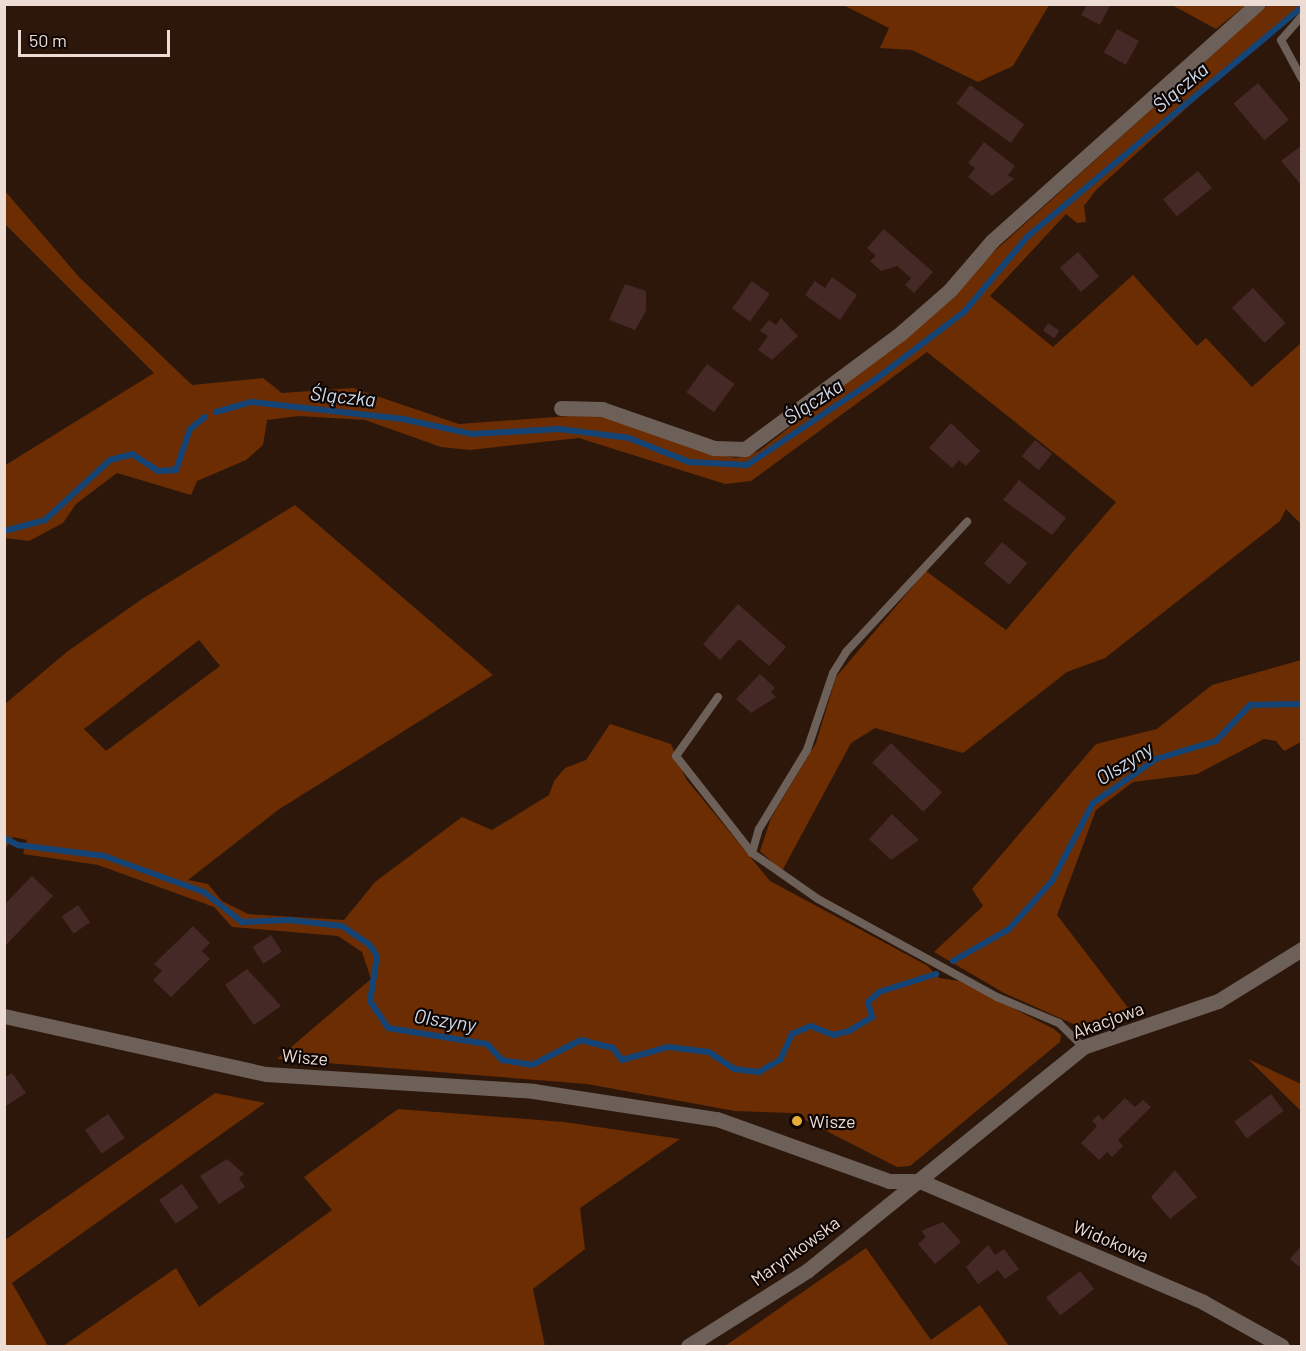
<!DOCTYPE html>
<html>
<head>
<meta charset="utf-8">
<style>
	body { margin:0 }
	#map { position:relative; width:1306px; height:1351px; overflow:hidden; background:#2d170b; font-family:Barlow,sans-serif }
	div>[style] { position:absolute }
	.green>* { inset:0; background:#6c2d03 }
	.stream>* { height:6px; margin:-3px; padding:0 3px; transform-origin:3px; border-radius:3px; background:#144576 }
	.building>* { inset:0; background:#442927; transform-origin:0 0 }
	.service>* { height:8px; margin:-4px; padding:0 4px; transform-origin:4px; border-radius:4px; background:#6c6059 }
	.minor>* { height:15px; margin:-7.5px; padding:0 7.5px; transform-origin:7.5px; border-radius:7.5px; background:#6c6059 }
	.tertiary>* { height:15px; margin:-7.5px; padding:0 7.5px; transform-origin:7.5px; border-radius:7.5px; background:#6c6059 }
	.dots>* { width:16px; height:16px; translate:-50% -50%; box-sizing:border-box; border:3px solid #0e0503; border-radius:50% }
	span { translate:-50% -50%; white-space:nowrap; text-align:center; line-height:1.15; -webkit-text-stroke:4.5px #0e0503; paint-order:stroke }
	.street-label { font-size:18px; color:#ecdcd4 }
	.poi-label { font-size:18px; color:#ecdcd4 }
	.left { translate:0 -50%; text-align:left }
	.water-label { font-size:20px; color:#ccdcee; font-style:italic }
	.frame { position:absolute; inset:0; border:6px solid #ecdcd4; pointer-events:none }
	.scale { position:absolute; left:18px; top:30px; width:152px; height:27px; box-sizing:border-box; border:3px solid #ecdcd4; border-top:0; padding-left:8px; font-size:18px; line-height:21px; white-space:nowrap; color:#ecdcd4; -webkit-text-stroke:4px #0e0503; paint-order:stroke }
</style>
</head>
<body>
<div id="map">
	<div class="green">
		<i style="clip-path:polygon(843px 5px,1049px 5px,1013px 66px,978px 82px,912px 50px,880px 48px,889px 28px)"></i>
		<i style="clip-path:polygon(1172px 5px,1246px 5px,1216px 29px)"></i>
		<i style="clip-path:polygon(1267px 5px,1300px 5px,1096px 190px,1084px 206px,1086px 222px,1077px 223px,1066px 214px,990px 296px,1053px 347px,1133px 275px,1197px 346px,1206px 338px,1252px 387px,1301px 343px,1301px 524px,1286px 509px,1280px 521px,1105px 658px,1067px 672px,963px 753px,875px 728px,851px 743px,782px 871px,760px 851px,771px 818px,816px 743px,836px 677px,926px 571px,1006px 630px,1116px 502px,927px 352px,751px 481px,725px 484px,579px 438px,470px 450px,441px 447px,365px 420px,298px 416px,267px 420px,263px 445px,246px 460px,197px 481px,191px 495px,117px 473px,76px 504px,63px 523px,29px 541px,5px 538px,4px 466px,154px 373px,5px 224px,5px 191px,79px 277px,192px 385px,263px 378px,282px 393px,353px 388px,459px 424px,597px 414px,702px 452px,737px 458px,759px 451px,864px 369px)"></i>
		<i style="clip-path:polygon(evenodd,295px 505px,493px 675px,278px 810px,188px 880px,208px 884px,222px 901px,248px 914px,344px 920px,375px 882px,462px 817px,492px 830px,549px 795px,554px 781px,565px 768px,586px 760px,610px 724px,671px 744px,686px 779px,770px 881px,928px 966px,939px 978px,959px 981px,1054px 1029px,1061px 1035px,1060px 1042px,910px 1166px,897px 1167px,791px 1113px,735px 1111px,587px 1084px,277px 1059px,371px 979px,362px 952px,338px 936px,232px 927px,214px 907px,98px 865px,23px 854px,27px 840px,13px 837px,5px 849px,5px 704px,68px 651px,142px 599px,295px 505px,199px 640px,220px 666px,106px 751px,84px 729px,199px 640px)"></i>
		<i style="clip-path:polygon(1301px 660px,1301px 742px,1284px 751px,1276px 741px,1264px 739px,1197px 774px,1133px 782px,1096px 810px,1057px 915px,1132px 1013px,1089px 1031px,1004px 993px,934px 952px,983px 906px,972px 889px,1096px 744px,1157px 729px,1212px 685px)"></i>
		<i style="clip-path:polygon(1248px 1059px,1301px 1084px,1301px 1111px)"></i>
		<i style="clip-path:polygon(215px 1093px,265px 1103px,12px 1283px,48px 1346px,5px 1346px,5px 1240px)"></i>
		<i style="clip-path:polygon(398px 1109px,564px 1122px,680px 1139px,580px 1208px,585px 1249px,533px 1289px,545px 1346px,63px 1346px,176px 1268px,199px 1307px,332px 1210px,304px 1177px)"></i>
		<i style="clip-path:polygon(866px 1248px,931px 1340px,980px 1305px,1009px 1346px,725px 1346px)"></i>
	</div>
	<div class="stream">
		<i style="left:216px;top:412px;width:37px;rotate:-16deg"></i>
		<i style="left:252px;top:402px;width:152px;rotate:6.4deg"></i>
		<i style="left:403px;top:419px;width:71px;rotate:12.3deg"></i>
		<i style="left:472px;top:434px;width:87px;rotate:-3.3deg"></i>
		<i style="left:559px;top:429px;width:71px;rotate:7.3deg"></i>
		<i style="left:629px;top:438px;width:65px;rotate:21.8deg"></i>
		<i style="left:689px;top:462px;width:58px;rotate:3deg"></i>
		<i style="left:747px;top:465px;width:155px;rotate:-33.7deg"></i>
		<i style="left:876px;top:379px;width:111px;rotate:-37.3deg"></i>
		<i style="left:964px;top:312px;width:99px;rotate:-49.9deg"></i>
		<i style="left:1028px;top:236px;width:357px;rotate:-39.9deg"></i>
		<i style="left:4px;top:531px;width:42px;rotate:-15deg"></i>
		<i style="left:45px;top:520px;width:88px;rotate:-42.7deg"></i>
		<i style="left:110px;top:460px;width:23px;rotate:-15deg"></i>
		<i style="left:132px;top:454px;width:31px;rotate:33deg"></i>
		<i style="left:158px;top:471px;width:18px;rotate:-3deg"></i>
		<i style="left:176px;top:470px;width:43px;rotate:-71.1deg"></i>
		<i style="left:190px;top:429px;width:19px;rotate:-39deg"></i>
		<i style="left:4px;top:838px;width:16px;rotate:27deg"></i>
		<i style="left:18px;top:845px;width:87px;rotate:7.3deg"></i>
		<i style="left:104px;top:856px;width:65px;rotate:19.8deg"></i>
		<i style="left:165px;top:878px;width:41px;rotate:19.7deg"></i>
		<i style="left:204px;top:892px;width:48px;rotate:38.3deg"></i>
		<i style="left:242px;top:922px;width:47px;rotate:-2.4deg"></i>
		<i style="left:289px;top:920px;width:53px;rotate:6.5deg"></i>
		<i style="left:342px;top:926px;width:32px;rotate:34deg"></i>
		<i style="left:369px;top:944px;width:14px;rotate:56deg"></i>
		<i style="left:377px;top:956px;width:46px;rotate:98.8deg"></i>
		<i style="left:370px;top:1001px;width:32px;rotate:56deg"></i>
		<i style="left:388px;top:1028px;width:100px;rotate:9.2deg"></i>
		<i style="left:487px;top:1044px;width:22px;rotate:47deg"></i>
		<i style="left:502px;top:1060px;width:30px;rotate:9deg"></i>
		<i style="left:532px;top:1065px;width:55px;rotate:-27deg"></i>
		<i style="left:581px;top:1040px;width:33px;rotate:14deg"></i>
		<i style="left:613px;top:1048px;width:15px;rotate:53deg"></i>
		<i style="left:622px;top:1060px;width:48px;rotate:-15.8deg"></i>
		<i style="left:668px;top:1047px;width:41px;rotate:7deg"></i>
		<i style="left:709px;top:1052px;width:30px;rotate:34deg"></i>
		<i style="left:734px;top:1069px;width:25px;rotate:7deg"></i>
		<i style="left:759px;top:1072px;width:24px;rotate:-30deg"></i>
		<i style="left:780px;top:1060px;width:29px;rotate:-65deg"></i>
		<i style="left:792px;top:1034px;width:21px;rotate:-23deg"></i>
		<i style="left:811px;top:1026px;width:24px;rotate:22deg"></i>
		<i style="left:833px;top:1035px;width:16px;rotate:-14deg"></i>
		<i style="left:849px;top:1031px;width:27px;rotate:-31deg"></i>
		<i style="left:872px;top:1017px;width:16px;rotate:-105deg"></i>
		<i style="left:868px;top:1002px;width:15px;rotate:-42deg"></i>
		<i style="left:879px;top:992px;width:60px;rotate:-17.5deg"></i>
		<i style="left:953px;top:961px;width:64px;rotate:-29.7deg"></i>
		<i style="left:1009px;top:929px;width:64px;rotate:-48.1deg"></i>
		<i style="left:1052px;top:881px;width:88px;rotate:-62.3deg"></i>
		<i style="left:1093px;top:803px;width:77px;rotate:-34.9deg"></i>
		<i style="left:1156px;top:759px;width:63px;rotate:-16.7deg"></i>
		<i style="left:1216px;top:741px;width:50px;rotate:-46.6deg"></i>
		<i style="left:1250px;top:705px;width:52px;rotate:-1.1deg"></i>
	</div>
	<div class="building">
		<i style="clip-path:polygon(1087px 5px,1110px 5px,1100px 25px,1081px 15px)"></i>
		<i style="left:1117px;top:29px;width:25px;height:27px;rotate:29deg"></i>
		<i style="left:1258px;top:83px;width:48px;height:32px;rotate:50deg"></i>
		<i style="left:970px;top:85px;width:67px;height:23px;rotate:36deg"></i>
		<i style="clip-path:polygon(984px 142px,1015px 166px,1008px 175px,1014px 179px,992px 196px,968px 177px,975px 168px,968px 163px)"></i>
		<i style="clip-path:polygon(1302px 145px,1302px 186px,1281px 161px)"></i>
		<i style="left:1198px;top:171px;width:22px;height:45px;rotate:51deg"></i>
		<i style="clip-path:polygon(884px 229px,933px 272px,914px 293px,905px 285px,911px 278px,897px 266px,881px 271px,870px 261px,876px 256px,867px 248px)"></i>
		<i style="left:1078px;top:252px;width:32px;height:24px;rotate:49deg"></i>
		<i style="clip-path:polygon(832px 277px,857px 295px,840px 320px,805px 295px,815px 281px,825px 288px)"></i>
		<i style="left:752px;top:281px;width:22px;height:34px;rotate:36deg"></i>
		<i style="clip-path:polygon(625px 284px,646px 291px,646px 311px,635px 330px,609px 320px)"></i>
		<i style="left:1253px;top:288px;width:48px;height:29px;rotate:47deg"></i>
		<i style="clip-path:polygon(781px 318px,798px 336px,772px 360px,758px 350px,768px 336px,760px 331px,769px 320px,776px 325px)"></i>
		<i style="left:1048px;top:323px;width:14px;height:9px;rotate:34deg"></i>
		<i style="left:707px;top:364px;width:34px;height:35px;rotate:36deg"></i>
		<i style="clip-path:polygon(951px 423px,980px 451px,966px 466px,959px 460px,952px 468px,929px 448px)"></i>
		<i style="left:1035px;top:440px;width:22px;height:21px;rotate:39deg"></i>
		<i style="clip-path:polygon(1019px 480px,1066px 518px,1052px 535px,1003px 500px)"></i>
		<i style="left:1002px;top:542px;width:33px;height:28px;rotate:40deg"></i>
		<i style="clip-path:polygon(738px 604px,786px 647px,769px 666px,739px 639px,720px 660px,703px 644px)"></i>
		<i style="clip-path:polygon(760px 674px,775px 688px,771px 692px,776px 697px,751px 713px,736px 699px)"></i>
		<i style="left:891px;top:743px;width:71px;height:27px;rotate:44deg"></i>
		<i style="clip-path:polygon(892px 814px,919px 840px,891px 860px,869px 839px)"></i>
		<i style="clip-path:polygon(32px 876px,53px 896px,5px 946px,5px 904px)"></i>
		<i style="left:78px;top:905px;width:21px;height:20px;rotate:55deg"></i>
		<i style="clip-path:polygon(193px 926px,210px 943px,202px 951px,210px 959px,171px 997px,153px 980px,162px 971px,154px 964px)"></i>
		<i style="left:271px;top:935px;width:20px;height:22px;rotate:57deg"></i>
		<i style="clip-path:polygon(247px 969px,281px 1006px,254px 1025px,225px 985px)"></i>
		<i style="clip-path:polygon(12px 1073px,26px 1093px,4px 1107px,4px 1078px)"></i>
		<i style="left:1271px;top:1094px;width:21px;height:46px;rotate:53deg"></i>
		<i style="clip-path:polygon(1125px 1098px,1135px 1107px,1143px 1100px,1151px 1107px,1118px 1140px,1123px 1146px,1112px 1157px,1107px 1152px,1099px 1160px,1081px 1143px,1097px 1126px,1092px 1121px,1098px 1115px,1103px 1120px)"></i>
		<i style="left:108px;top:1114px;width:29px;height:28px;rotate:55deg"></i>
		<i style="clip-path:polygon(227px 1159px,244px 1174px,239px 1178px,245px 1187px,219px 1204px,200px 1176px)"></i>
		<i style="clip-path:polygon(1175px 1170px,1197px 1197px,1170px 1219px,1151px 1197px)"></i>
		<i style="left:182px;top:1184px;width:29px;height:28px;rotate:55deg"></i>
		<i style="clip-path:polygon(943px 1222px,961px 1242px,935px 1264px,918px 1244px,926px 1237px,921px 1231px)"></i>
		<i style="clip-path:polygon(988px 1245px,995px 1255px,1004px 1249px,1019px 1269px,1005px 1279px,998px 1270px,978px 1284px,966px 1267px)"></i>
		<i style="clip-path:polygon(1302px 1245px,1302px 1269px,1290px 1259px)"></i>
		<i style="left:1080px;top:1271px;width:23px;height:43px;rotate:52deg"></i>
	</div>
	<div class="service">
		<i style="left:1302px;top:16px;width:32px;rotate:131deg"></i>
		<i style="left:1281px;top:40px;width:44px;rotate:61.7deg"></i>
		<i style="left:718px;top:697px;width:72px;rotate:125.4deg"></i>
		<i style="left:676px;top:756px;width:123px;rotate:51.9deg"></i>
		<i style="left:752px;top:853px;width:80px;rotate:34.9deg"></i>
		<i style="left:818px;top:899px;width:204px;rotate:28.7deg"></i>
		<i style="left:997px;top:997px;width:67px;rotate:22.8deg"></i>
		<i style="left:1059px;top:1023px;width:34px;rotate:45deg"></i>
		<i style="left:752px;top:853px;width:25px;rotate:-74deg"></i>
		<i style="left:759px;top:829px;width:92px;rotate:-58.7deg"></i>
		<i style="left:807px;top:750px;width:81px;rotate:-71.3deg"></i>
		<i style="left:833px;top:673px;width:25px;rotate:-58deg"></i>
		<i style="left:846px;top:652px;width:178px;rotate:-47.1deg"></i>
	</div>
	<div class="minor">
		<i style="left:561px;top:408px;width:41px;rotate:1.4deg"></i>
		<i style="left:602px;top:409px;width:119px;rotate:19.2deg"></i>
		<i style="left:714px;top:448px;width:31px;rotate:2deg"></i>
		<i style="left:745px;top:449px;width:194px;rotate:-36.6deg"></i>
		<i style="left:901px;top:333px;width:65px;rotate:-41.3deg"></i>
		<i style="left:950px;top:290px;width:65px;rotate:-49.4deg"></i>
		<i style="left:992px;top:241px;width:356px;rotate:-41.8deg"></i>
		<i style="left:4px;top:1016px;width:268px;rotate:12.5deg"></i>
		<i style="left:266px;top:1074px;width:268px;rotate:3.6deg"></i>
		<i style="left:533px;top:1091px;width:186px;rotate:8.7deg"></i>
		<i style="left:717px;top:1119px;width:183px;rotate:19.8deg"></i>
		<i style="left:889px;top:1181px;width:31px"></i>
		<i style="left:920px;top:1181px;width:308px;rotate:23.1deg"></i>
		<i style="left:1203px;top:1302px;width:90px;rotate:29.1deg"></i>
	</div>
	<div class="tertiary">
		<i style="left:688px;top:1346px;width:142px;rotate:-32.3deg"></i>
		<i style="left:808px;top:1270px;width:354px;rotate:-39deg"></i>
		<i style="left:1083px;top:1047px;width:143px;rotate:-18.8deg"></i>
		<i style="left:1218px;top:1001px;width:99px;rotate:-31.8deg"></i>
	</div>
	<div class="dots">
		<i style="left:797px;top:1121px;background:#e7ac37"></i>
	</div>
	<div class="street-label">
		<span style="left:1108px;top:1020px;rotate:-20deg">Akacjowa</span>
		<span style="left:305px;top:1057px;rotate:5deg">Wisze</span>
		<span style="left:1111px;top:1241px;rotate:23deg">Widokowa</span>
		<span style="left:795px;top:1251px;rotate:-36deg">Marynkowska</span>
	</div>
	<div class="poi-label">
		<span class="left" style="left:809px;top:1121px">Wisze</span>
	</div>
	<div class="water-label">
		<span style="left:1180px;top:87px;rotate:-40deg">Ślączka</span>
		<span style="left:343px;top:396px;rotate:6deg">Ślączka</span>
		<span style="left:813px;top:401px;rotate:-33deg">Ślączka</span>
		<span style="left:1124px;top:763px;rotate:-32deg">Olszyny</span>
		<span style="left:445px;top:1020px;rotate:9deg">Olszyny</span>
	</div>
	<div class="frame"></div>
	<div class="scale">50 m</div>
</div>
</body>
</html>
